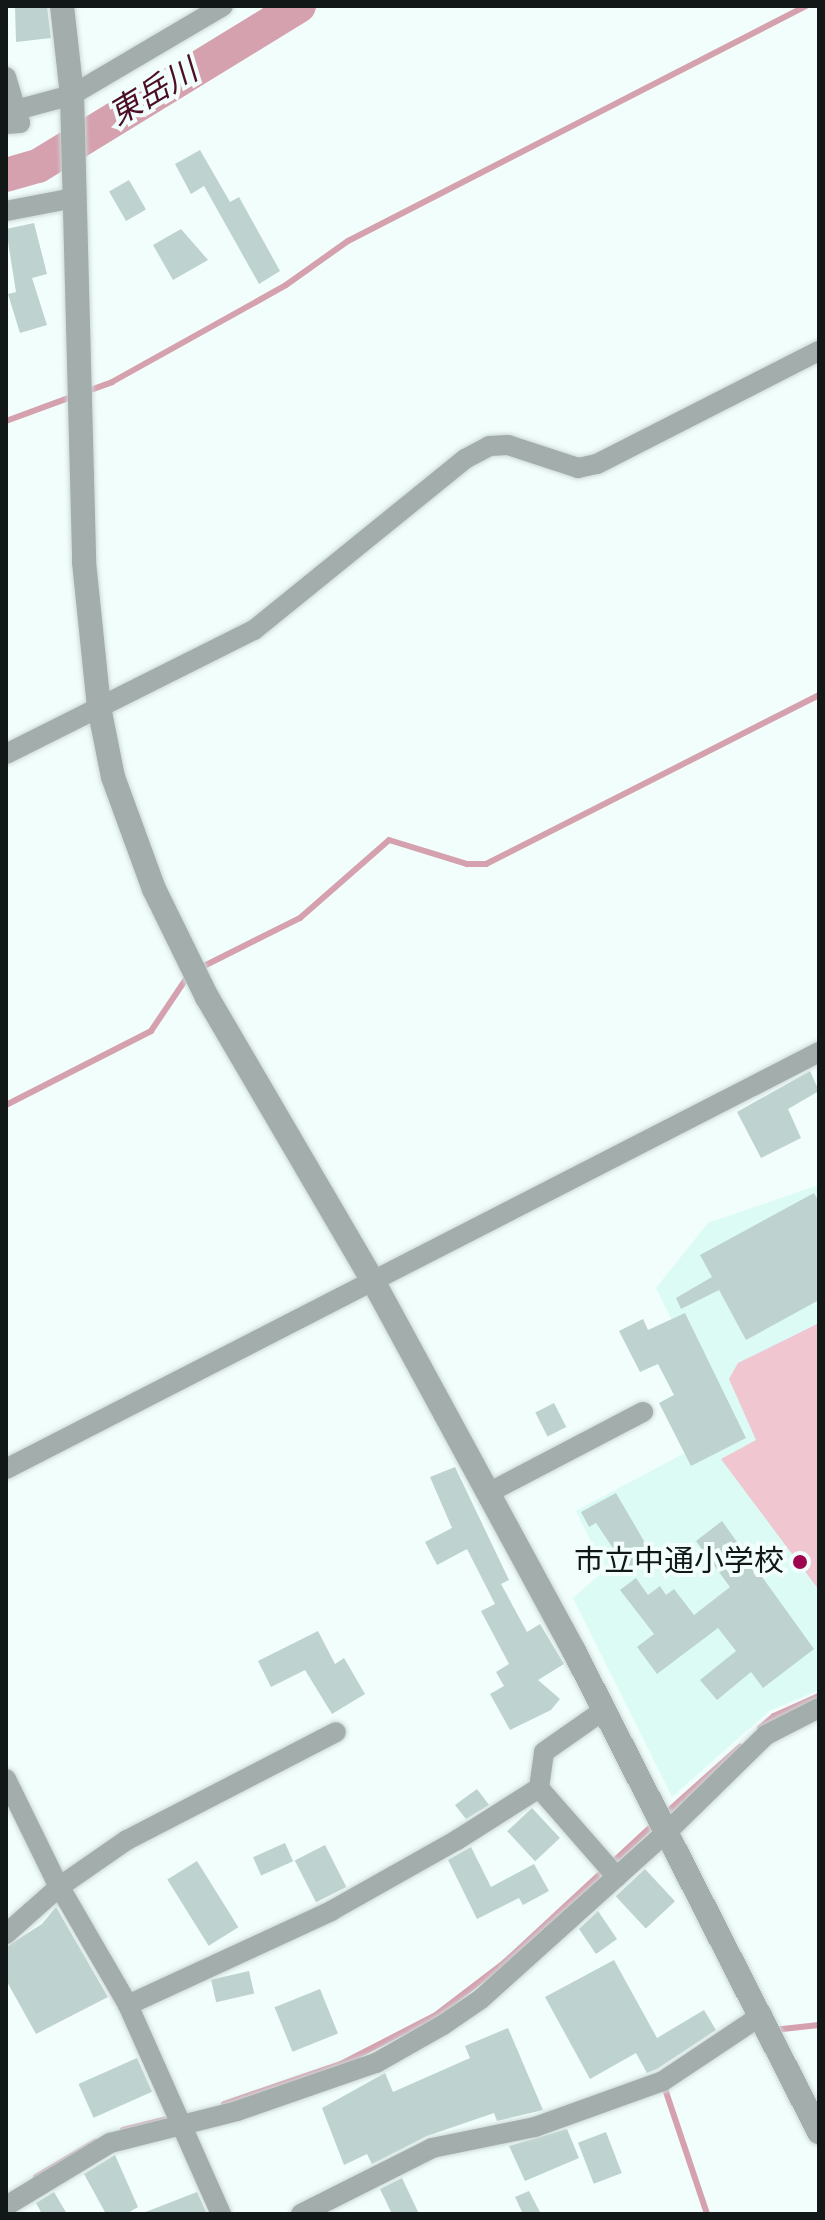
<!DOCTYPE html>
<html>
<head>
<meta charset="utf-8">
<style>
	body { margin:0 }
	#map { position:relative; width:825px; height:2220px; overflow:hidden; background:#f1fefb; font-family:Spectral,"Noto Sans JP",serif }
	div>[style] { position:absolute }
	.built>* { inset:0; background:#dbfbf4 }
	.green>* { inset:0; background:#f0c6d1 }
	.stream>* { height:6px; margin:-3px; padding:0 3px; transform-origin:3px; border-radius:3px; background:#d5a1af }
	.river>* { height:34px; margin:-17px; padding:0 17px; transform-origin:17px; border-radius:17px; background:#d5a1af }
	.building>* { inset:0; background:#bed3cf; transform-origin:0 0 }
	.roads { filter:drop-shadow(0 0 2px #cdd9d7) drop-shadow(0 0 2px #cdd9d7) }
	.minor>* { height:20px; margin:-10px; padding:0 10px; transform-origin:10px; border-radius:10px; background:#a3adab }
	.tertiary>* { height:24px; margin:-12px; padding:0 12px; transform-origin:12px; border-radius:12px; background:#a3adab }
	.dots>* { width:22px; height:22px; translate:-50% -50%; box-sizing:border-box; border:4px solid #f1fefb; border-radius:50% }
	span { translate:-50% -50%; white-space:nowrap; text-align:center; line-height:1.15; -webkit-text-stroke:8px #f1fefb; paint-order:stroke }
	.poi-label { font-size:30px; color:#111817 }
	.right { translate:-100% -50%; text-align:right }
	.water-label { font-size:32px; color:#4c0e27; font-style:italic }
	.frame { position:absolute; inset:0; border:8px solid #111817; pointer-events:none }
</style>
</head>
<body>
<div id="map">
	<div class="built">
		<i style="clip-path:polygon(819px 1185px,819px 1690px,769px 1711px,672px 1797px,573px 1598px,605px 1570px,576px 1511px,726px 1431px,656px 1288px,708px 1223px)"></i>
	</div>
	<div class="green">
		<i style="clip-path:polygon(819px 1323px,819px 1590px,721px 1459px,756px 1440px,729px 1379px,738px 1363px)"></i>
	</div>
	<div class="stream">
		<i style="left:85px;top:392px;width:29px;rotate:-20deg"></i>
		<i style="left:112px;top:382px;width:199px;rotate:-29.1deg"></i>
		<i style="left:286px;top:285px;width:76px;rotate:-35.4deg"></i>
		<i style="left:348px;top:241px;width:515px;rotate:-27.16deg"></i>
		<i style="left:6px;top:421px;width:72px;rotate:-20.2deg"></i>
		<i style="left:200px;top:968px;width:112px;rotate:-26.6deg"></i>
		<i style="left:300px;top:918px;width:118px;rotate:-41.2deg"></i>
		<i style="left:389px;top:840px;width:82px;rotate:17.1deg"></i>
		<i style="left:467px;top:864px;width:19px"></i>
		<i style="left:486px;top:864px;width:373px;rotate:-26.9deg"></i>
		<i style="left:6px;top:1105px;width:163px;rotate:-27deg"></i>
		<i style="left:151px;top:1031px;width:70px;rotate:-56.1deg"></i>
		<i style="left:760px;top:1728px;width:18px;rotate:-41deg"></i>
		<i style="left:774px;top:1716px;width:49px;rotate:-24deg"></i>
		<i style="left:665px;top:1814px;width:101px;rotate:-41.8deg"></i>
		<i style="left:773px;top:2030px;width:46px;rotate:-6.2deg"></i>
		<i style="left:664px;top:2086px;width:135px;rotate:71.4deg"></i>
		<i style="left:224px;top:2104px;width:124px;rotate:-18.9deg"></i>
		<i style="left:341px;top:2064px;width:107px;rotate:-27.3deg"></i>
		<i style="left:436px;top:2015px;width:87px;rotate:-37.5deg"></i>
		<i style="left:505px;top:1962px;width:203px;rotate:-42.8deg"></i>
		<i style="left:123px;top:2130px;width:45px;rotate:-14deg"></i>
		<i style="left:36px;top:2177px;width:69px;rotate:-30.7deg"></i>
	</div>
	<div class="river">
		<i style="left:6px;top:175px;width:33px;rotate:-16deg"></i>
		<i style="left:38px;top:166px;width:306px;rotate:-31.5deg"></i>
	</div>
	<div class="building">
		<i style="clip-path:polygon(15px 6px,47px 6px,51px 38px,16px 42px)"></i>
		<i style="clip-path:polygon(200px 150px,230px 202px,239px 197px,280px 271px,259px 284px,204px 186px,191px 194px,175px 164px)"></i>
		<i style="left:129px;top:180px;width:34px;height:23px;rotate:60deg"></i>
		<i style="clip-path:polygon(34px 223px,47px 274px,32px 278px,47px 325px,20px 333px,8px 294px,16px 292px,6px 229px)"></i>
		<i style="clip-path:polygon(181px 229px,208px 260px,173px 280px,153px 245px)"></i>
		<i style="clip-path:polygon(810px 1071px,819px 1091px,788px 1109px,801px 1138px,761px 1158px,737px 1112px)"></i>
		<i style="clip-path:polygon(814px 1193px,819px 1202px,819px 1300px,746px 1340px,719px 1290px,681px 1309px,676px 1298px,712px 1277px,700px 1255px)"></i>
		<i style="clip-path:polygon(685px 1313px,746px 1438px,691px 1466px,659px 1403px,674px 1395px,658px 1364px,640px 1372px,619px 1331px,643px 1319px,648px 1330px)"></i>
		<i style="left:554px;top:1403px;width:27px;height:21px;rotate:63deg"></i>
		<i style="clip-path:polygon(455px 1467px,509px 1580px,501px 1584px,527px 1632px,540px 1624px,564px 1664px,538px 1680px,560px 1699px,551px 1710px,510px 1730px,490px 1694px,504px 1686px,496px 1672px,509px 1664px,481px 1611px,495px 1604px,467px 1549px,437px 1565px,425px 1542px,452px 1528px,430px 1477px)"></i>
		<i style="clip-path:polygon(616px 1493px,651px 1553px,627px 1569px,596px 1523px,589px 1527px,581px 1512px)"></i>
		<i style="clip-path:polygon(722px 1521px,814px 1649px,763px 1688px,751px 1672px,717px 1700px,700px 1680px,736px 1651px,718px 1628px,657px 1674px,637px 1647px,654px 1634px,620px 1590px,636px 1578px,648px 1595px,660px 1586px,666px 1595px,674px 1589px,694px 1615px,730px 1587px,696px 1541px)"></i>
		<i style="clip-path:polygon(318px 1631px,335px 1664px,344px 1658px,365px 1694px,332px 1714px,305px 1670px,271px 1687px,258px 1661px)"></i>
		<i style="clip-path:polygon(477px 1789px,489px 1805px,466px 1819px,455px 1805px)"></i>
		<i style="left:532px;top:1808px;width:41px;height:34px;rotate:47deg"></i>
		<i style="left:285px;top:1843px;width:20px;height:35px;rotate:66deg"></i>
		<i style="left:325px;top:1845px;width:47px;height:34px;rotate:63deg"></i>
		<i style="clip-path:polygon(471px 1847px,491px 1887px,534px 1864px,549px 1891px,523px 1905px,519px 1898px,477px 1919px,448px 1860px)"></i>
		<i style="left:197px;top:1861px;width:78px;height:35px;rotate:58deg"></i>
		<i style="left:645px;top:1869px;width:44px;height:40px;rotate:47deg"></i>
		<i style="clip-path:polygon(56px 1907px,108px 1997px,36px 2034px,6px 1980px,6px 1947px,42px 1924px)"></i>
		<i style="clip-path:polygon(598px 1911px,617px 1939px,596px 1954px,579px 1929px)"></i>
		<i style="clip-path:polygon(614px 1960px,657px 2038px,704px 2010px,716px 2030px,657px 2069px,647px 2073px,636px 2053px,590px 2079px,545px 1997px)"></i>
		<i style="left:249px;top:1971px;width:23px;height:39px;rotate:77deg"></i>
		<i style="left:320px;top:1989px;width:48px;height:49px;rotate:68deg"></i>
		<i style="clip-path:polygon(508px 2028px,543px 2110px,497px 2121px,494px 2113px,427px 2136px,372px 2164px,367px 2154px,344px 2165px,322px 2108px,385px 2073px,393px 2092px,470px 2058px,465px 2046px)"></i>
		<i style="left:137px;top:2058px;width:37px;height:64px;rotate:66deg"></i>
		<i style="clip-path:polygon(567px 2129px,579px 2158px,525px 2181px,509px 2146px)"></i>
		<i style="left:606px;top:2132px;width:44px;height:30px;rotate:69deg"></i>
		<i style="clip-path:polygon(115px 2155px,138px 2207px,126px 2214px,106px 2214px,84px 2174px)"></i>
		<i style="clip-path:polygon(402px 2178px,419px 2214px,392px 2214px,380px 2189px)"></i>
		<i style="clip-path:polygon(529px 2191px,541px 2214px,523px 2214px,515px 2197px)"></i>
		<i style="clip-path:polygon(54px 2192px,67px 2214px,42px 2214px,36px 2203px)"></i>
		<i style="clip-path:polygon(197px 2192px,207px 2214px,143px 2214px,143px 2213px)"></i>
	</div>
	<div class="roads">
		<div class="minor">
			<i style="left:6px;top:77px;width:48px;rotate:73.1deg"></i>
			<i style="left:20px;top:123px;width:14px;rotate:176deg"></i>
			<i style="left:16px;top:110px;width:58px;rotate:-15deg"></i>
			<i style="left:72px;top:95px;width:175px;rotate:-30.5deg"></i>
			<i style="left:6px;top:211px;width:69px;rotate:-10.8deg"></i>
			<i style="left:6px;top:754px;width:277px;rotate:-26.6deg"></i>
			<i style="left:254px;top:630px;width:272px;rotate:-39deg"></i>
			<i style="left:465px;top:459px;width:27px;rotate:-28deg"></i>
			<i style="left:489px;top:446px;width:19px;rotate:-3deg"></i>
			<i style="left:508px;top:445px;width:74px;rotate:18.2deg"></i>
			<i style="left:578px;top:468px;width:19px;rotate:-12deg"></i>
			<i style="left:597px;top:464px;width:249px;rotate:-27deg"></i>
			<i style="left:6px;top:1469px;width:914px;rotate:-27.15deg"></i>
			<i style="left:488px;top:1493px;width:175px;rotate:-27.6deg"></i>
			<i style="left:6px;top:1779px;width:111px;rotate:63.9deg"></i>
			<i style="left:55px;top:1879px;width:146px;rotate:59.9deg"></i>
			<i style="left:128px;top:2005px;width:229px;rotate:66deg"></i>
			<i style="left:539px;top:1788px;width:118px;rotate:48.8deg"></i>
			<i style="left:6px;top:1934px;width:71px;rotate:-41.6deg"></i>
			<i style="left:59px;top:1887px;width:83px;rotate:-34.7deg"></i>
			<i style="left:127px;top:1840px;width:235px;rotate:-27.3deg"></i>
			<i style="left:128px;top:2005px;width:224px;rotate:-24.8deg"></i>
			<i style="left:331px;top:1911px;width:145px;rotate:-29.4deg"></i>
			<i style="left:457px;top:1840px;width:97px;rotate:-32.4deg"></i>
			<i style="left:539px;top:1788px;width:36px;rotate:-82deg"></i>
			<i style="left:544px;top:1752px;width:73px;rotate:-35deg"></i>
			<i style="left:6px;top:2206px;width:122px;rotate:-31.2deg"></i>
			<i style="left:110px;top:2143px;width:131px;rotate:-14.1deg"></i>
			<i style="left:237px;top:2111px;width:147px;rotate:-19.1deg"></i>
			<i style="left:376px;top:2063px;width:77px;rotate:-29.6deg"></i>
			<i style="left:443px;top:2025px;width:46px;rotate:-34.4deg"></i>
			<i style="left:481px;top:1999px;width:253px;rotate:-42deg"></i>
			<i style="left:669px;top:1830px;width:136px;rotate:-44.4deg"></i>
			<i style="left:766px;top:1735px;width:59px;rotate:-27deg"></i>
			<i style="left:301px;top:2214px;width:147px;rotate:-26.7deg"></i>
			<i style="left:432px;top:2148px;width:105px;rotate:-11.5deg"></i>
			<i style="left:535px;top:2127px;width:136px;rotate:-19.8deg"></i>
			<i style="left:663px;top:2081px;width:119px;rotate:-33.7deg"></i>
		</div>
		<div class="tertiary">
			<i style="left:62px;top:6px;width:90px;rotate:83.6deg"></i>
			<i style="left:72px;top:95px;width:467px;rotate:88.5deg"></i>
			<i style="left:84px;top:562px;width:146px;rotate:84.1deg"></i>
			<i style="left:99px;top:707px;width:71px;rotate:78.7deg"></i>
			<i style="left:113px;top:777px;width:119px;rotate:69.9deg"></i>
			<i style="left:154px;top:889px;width:120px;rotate:63.9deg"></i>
			<i style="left:207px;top:997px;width:327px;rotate:59.7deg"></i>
			<i style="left:372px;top:1279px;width:423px;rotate:61.5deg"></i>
			<i style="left:574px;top:1651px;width:540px;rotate:63.01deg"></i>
		</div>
	</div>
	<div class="dots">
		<i style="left:800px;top:1562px;background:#9e0750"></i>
	</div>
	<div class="poi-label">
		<span class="right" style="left:784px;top:1562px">市立中通小学校</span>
	</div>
	<div class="water-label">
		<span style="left:154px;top:94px;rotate:-31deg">東岳川</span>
	</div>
	<div class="frame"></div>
</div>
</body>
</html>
